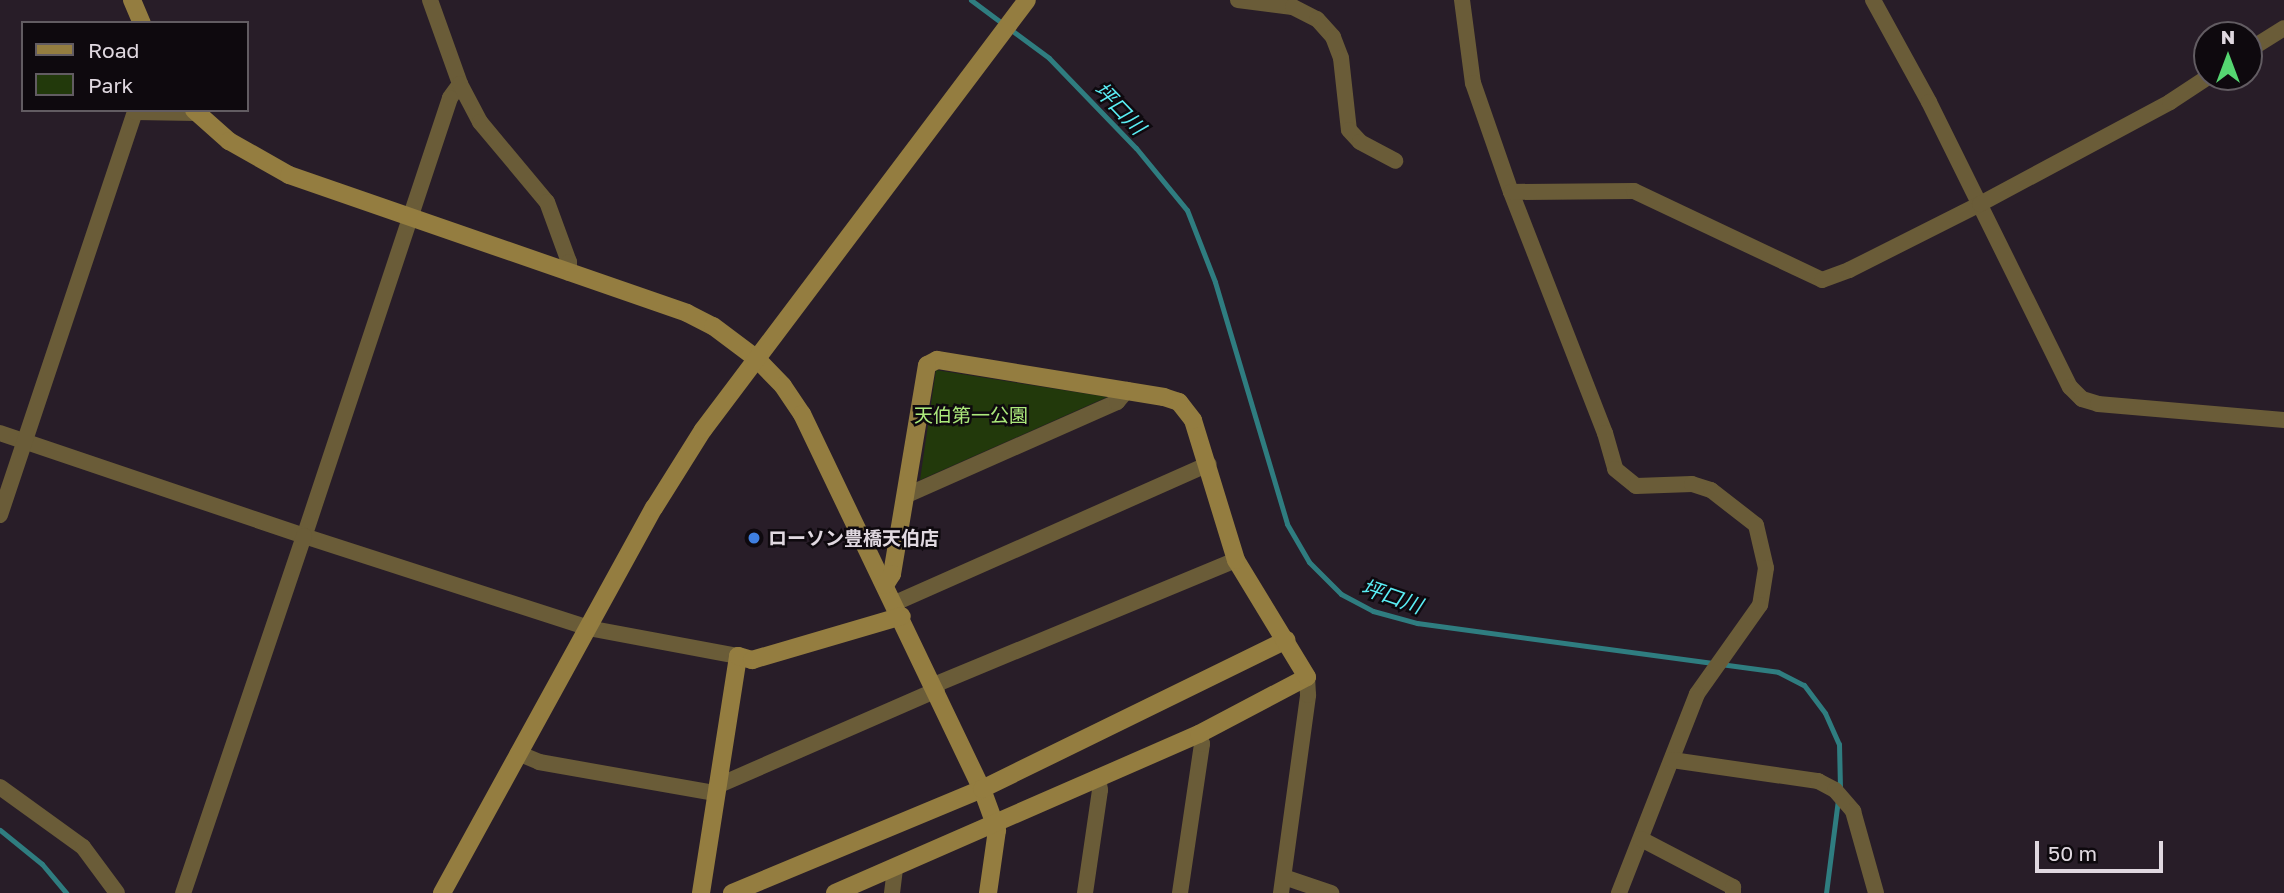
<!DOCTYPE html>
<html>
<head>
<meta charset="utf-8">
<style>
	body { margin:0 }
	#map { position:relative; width:2284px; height:893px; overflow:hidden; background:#281d28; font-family:"Golos Text","Noto Sans JP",sans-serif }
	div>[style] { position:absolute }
	.green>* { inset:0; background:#22390b }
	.stream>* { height:5px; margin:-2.5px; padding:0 2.5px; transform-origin:2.5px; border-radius:2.5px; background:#2f7d80 }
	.street>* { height:16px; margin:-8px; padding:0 8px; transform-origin:8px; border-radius:8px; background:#6a5c38 }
	.secondary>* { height:18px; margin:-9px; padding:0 9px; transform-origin:9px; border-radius:9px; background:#947d40 }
	.dots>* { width:19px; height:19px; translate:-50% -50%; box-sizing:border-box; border:4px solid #0e090e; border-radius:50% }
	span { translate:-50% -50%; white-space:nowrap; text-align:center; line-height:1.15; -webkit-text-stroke:5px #0e090e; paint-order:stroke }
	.park-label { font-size:19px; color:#ace97b }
	.poi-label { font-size:19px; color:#e0d8e0; font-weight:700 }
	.left { translate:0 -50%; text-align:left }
	.water-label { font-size:21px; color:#5aedf4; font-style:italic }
	.legend { position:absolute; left:21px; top:21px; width:228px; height:91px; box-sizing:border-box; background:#0e090e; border:2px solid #625c62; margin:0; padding:9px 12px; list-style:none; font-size:21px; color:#e0d8e0 }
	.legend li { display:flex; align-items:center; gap:14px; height:35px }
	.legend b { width:35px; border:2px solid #625c62 }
	.north { position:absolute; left:2193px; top:21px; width:70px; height:70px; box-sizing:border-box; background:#0e090e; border:2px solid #625c62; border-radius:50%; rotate:0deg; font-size:19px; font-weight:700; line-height:28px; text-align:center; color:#e0d8e0 }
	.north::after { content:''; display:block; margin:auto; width:24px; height:32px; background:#55d671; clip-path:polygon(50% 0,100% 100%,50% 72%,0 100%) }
	.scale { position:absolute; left:2035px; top:841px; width:128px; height:32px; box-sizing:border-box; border:4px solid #e0d8e0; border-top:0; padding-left:9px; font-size:21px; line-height:24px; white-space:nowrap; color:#e0d8e0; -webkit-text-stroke:5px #0e090e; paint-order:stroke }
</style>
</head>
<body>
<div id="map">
	<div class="green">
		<i style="clip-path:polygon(936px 370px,1107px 397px,920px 480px)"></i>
	</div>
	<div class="stream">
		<i style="left:971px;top:0;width:97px;rotate:36.6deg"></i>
		<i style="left:1049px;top:58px;width:125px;rotate:46deg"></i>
		<i style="left:1136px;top:148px;width:80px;rotate:50.6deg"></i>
		<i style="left:1187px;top:210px;width:77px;rotate:68.7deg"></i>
		<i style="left:1215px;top:282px;width:252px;rotate:73.4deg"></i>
		<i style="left:1287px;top:524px;width:44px;rotate:59.9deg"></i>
		<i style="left:1309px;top:562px;width:45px;rotate:45deg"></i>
		<i style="left:1341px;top:594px;width:36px;rotate:28deg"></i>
		<i style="left:1373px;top:611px;width:46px;rotate:15.3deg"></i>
		<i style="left:1417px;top:623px;width:364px;rotate:7.7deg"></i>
		<i style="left:1778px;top:672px;width:29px;rotate:27deg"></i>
		<i style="left:1804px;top:685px;width:35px;rotate:53deg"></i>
		<i style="left:1825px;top:713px;width:34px;rotate:66deg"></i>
		<i style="left:1839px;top:744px;width:45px;rotate:88.7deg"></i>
		<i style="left:0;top:830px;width:54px;rotate:39deg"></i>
		<i style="left:42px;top:864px;width:38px;rotate:50deg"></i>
		<i style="left:1826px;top:893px;width:95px;rotate:-82.7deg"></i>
	</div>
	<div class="street">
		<i style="left:430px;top:0;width:89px;rotate:70.3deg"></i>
		<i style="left:460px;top:84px;width:17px;rotate:126deg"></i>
		<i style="left:450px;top:98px;width:462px;rotate:108.4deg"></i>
		<i style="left:304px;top:536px;width:299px;rotate:17.9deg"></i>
		<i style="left:588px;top:628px;width:153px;rotate:10.6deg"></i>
		<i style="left:1238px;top:0;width:55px;rotate:7.3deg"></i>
		<i style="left:1293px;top:7px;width:27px;rotate:27deg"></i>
		<i style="left:1317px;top:19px;width:24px;rotate:48deg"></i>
		<i style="left:1333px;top:37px;width:22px;rotate:69deg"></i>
		<i style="left:1341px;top:58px;width:72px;rotate:83.7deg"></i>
		<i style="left:1349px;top:130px;width:16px;rotate:47deg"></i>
		<i style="left:1360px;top:142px;width:40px;rotate:28deg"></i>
		<i style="left:1462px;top:0;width:84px;rotate:82.5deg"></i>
		<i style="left:1473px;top:83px;width:115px;rotate:70.8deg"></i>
		<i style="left:1511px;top:192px;width:259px;rotate:68.7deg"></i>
		<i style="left:1605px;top:433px;width:37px;rotate:74deg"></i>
		<i style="left:1615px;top:469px;width:27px;rotate:39deg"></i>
		<i style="left:1636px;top:486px;width:56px;rotate:-2deg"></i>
		<i style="left:1692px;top:484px;width:20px;rotate:18deg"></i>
		<i style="left:1711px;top:490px;width:57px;rotate:37.9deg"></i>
		<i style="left:1756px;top:525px;width:44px;rotate:76.9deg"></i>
		<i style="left:1766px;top:568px;width:37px;rotate:99deg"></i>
		<i style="left:1760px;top:605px;width:109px;rotate:125.3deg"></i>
		<i style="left:1697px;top:694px;width:214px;rotate:111.4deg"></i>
		<i style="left:1873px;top:0;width:116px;rotate:61.2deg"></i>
		<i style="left:1929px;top:102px;width:318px;rotate:63.7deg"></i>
		<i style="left:2070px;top:387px;width:17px;rotate:45deg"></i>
		<i style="left:2082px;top:399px;width:17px;rotate:17deg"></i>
		<i style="left:2098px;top:404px;width:187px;rotate:4.9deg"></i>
		<i style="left:2249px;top:50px;width:41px;rotate:-32.2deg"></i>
		<i style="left:460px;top:84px;width:43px;rotate:62.2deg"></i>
		<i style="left:480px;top:122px;width:104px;rotate:50.1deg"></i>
		<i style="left:547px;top:202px;width:64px;rotate:69.9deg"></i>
		<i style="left:569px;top:262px;width:11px;rotate:90deg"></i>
		<i style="left:1511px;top:192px;width:123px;rotate:-0.5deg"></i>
		<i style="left:1634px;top:191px;width:208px;rotate:25.3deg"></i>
		<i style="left:1822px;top:280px;width:29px;rotate:-20deg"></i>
		<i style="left:1849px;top:270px;width:147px;rotate:-26.7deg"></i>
		<i style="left:1980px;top:204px;width:216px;rotate:-28.2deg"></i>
		<i style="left:2170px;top:102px;width:45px;rotate:-33.3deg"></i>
		<i style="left:0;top:433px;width:321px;rotate:18.7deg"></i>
		<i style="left:304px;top:536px;width:377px;rotate:108.7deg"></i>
		<i style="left:907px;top:495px;width:230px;rotate:-23.9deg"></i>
		<i style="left:1117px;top:402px;width:16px;rotate:-50deg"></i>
		<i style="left:0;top:515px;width:425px;rotate:-71.5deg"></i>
		<i style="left:135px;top:112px;width:61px;rotate:0.9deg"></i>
		<i style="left:895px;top:603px;width:343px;rotate:-23.9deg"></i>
		<i style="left:934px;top:685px;width:327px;rotate:-22.5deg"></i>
		<i style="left:518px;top:753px;width:23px;rotate:23deg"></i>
		<i style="left:539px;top:762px;width:179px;rotate:10deg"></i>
		<i style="left:1672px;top:760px;width:148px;rotate:8.2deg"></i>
		<i style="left:1818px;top:781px;width:19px;rotate:28deg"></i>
		<i style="left:1835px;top:790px;width:28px;rotate:49deg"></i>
		<i style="left:1853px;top:811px;width:85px;rotate:74.3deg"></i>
		<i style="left:717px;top:786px;width:240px;rotate:-23.6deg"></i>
		<i style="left:0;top:787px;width:102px;rotate:35.9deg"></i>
		<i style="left:83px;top:847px;width:57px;rotate:53.5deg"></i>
		<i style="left:1641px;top:839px;width:104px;rotate:27.6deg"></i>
		<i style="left:1733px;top:887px;width:6px;rotate:90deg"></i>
		<i style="left:1284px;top:877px;width:50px;rotate:18.8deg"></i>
		<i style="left:892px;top:893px;width:26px;rotate:-83deg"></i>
		<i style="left:1085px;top:893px;width:104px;rotate:-81.7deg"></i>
		<i style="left:1100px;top:790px;width:13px;rotate:-99deg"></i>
		<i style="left:1180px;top:893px;width:151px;rotate:-81.6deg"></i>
		<i style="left:1202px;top:744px;width:10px;rotate:-107deg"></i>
		<i style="left:1281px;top:893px;width:200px;rotate:-82.2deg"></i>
		<i style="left:1308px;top:695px;width:18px;rotate:-93deg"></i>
	</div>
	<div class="secondary">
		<i style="left:132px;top:0;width:25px;rotate:67deg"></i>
		<i style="left:194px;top:110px;width:47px;rotate:41.5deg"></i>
		<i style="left:229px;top:141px;width:69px;rotate:29.5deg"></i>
		<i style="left:289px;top:175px;width:421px;rotate:19.1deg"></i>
		<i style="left:687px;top:313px;width:29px;rotate:27deg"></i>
		<i style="left:713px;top:326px;width:55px;rotate:36.9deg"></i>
		<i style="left:757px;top:359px;width:37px;rotate:46deg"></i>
		<i style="left:783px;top:386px;width:34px;rotate:56deg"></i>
		<i style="left:802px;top:414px;width:416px;rotate:64.4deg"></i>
		<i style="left:982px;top:789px;width:44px;rotate:69.9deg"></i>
		<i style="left:997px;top:830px;width:64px;rotate:98.1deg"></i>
		<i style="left:442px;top:893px;width:440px;rotate:-61.2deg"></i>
		<i style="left:654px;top:508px;width:92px;rotate:-57.9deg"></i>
		<i style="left:703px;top:430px;width:538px;rotate:-53deg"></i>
		<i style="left:701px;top:893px;width:240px;rotate:-81.1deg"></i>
		<i style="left:738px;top:656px;width:15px;rotate:16deg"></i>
		<i style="left:752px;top:660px;width:156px;rotate:-16.3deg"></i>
		<i style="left:732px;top:893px;width:271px;rotate:-22.6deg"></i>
		<i style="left:982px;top:789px;width:339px;rotate:-26.1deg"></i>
		<i style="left:835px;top:893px;width:397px;rotate:-23.6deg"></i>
		<i style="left:1199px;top:734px;width:122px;rotate:-27.8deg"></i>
		<i style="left:1307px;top:677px;width:137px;rotate:-121.3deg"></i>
		<i style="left:1236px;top:560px;width:146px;rotate:-107.1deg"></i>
		<i style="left:1193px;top:420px;width:23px;rotate:-128deg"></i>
		<i style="left:1179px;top:402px;width:16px;rotate:-162deg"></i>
		<i style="left:1164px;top:397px;width:230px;rotate:-170.7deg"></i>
		<i style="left:937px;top:360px;width:11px;rotate:153deg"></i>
		<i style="left:927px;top:365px;width:212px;rotate:99.5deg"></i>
		<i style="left:892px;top:574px;width:13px;rotate:122deg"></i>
	</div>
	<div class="dots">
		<i style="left:754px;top:538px;background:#3f7fe0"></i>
	</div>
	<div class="park-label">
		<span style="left:971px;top:415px">天伯第一公園</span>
	</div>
	<div class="poi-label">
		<span class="left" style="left:768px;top:538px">ローソン豊橋天伯店</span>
	</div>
	<div class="water-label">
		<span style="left:1120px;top:108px;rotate:46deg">坪口川</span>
		<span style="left:1392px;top:596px;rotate:19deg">坪口川</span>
	</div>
	<ul class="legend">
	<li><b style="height:9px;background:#947d40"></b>Road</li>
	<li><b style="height:19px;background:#22390b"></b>Park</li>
	</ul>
	<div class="north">N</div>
	<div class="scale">50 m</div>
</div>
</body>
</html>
